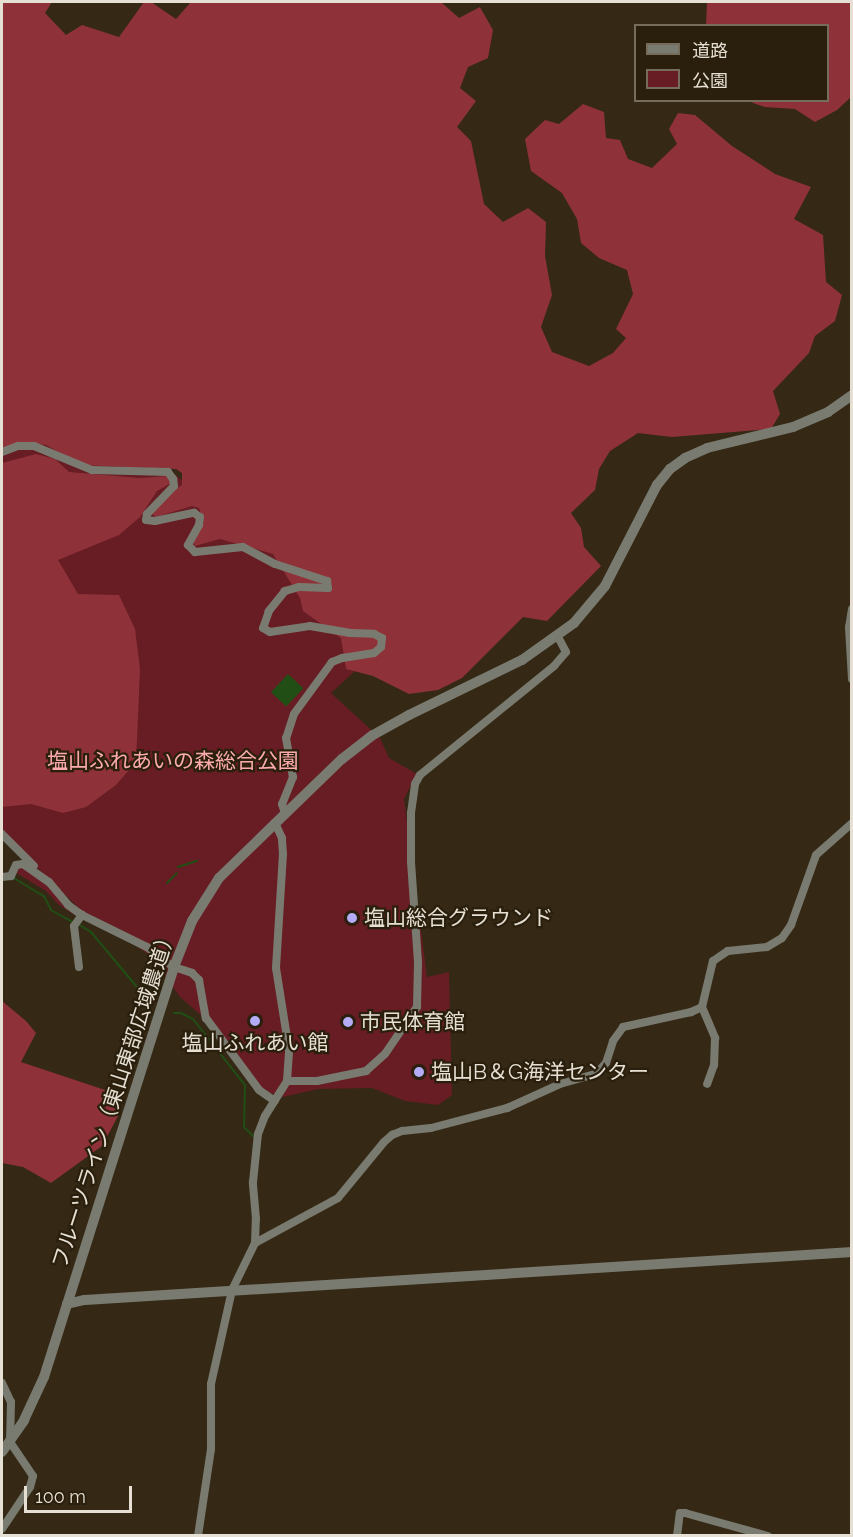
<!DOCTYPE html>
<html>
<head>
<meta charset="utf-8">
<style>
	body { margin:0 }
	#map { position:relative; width:853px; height:1537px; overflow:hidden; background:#352916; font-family:Raleway,"Noto Sans JP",sans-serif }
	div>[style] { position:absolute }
	.green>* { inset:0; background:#671d23 }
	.forest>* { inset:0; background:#8f3138 }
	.water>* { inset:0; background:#204e14; transform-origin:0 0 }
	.stream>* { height:2px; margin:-1px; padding:0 1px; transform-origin:1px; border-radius:1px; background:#204e14 }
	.minor>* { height:8px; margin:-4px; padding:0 4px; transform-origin:4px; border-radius:4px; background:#7a7b70 }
	.tertiary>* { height:10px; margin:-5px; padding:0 5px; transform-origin:5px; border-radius:5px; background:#7a7b70 }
	.dots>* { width:16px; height:16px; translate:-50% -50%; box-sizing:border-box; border:3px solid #2a1f0c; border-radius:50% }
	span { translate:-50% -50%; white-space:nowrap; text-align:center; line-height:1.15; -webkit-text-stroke:4.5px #2a1f0c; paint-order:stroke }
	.park-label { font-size:21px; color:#fbabab }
	.poi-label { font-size:21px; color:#e6dfd3 }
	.left { translate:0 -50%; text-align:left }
	.street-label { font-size:21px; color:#e6dfd3 }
	.frame { position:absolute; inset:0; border:3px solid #e6dfd3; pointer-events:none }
	.legend { position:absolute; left:634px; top:24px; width:195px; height:78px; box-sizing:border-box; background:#2a1f0c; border:2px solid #756c5c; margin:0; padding:8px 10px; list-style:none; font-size:18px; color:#e6dfd3 }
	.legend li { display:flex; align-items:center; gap:12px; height:30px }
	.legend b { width:30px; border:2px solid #756c5c }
	.scale { position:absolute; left:24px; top:1486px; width:108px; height:27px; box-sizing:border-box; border:3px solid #e6dfd3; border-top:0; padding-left:8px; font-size:18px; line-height:21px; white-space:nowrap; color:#e6dfd3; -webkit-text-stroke:4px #2a1f0c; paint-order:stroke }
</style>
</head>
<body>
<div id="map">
	<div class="green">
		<i style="clip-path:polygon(57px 409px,167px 472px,166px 468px,310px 576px,381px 647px,331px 693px,380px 738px,389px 758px,417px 774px,404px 799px,427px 977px,449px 972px,452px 1095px,438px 1105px,405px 1101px,372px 1088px,318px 1089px,283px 1097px,259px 1090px,204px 1018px,180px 997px,151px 956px,81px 910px,2px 834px,2px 412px)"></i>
		<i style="clip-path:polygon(16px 865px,30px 869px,79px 918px,58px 904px,46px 891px,13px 871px)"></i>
	</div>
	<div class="forest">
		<i style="clip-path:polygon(2px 2px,52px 2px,45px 13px,66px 35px,82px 25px,119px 37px,144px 2px,151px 2px,176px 19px,191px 2px,441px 2px,459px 18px,480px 7px,493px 30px,488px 58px,468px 67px,460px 88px,476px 101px,457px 127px,471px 141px,484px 204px,503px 222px,528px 208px,546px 222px,545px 256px,552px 295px,541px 327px,552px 352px,589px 366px,613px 353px,626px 338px,616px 329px,633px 294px,627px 270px,599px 258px,581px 243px,577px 219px,562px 193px,531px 171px,525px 139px,545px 120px,559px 124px,583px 104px,604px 112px,606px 138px,620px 140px,628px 159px,652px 168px,677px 144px,669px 129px,678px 113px,695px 115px,732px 146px,775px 174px,811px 187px,794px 219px,823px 235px,826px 282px,842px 295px,835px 321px,815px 336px,809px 353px,773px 391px,780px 414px,771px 429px,672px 437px,638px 433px,610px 451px,599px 469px,595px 490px,571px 513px,581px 528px,584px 547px,601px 566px,547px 621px,523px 617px,462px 678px,438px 690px,409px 694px,373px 676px,346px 669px,341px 638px,303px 611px,300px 598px,273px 554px,220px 539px,195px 546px,193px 542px,204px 522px,199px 508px,192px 506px,156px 517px,152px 514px,164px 498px,182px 485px,182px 473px,176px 469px,81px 465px,46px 445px,36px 444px,2px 450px)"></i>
		<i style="clip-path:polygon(707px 2px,851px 2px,851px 97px,837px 110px,815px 122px,795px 109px,765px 107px,753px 103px,751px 101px,828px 100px,828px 26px,706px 25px)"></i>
		<i style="clip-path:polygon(36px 454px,55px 459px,69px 472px,140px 478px,168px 476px,171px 483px,157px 491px,140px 517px,119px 535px,58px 560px,78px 594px,119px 595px,135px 629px,140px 669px,136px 762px,116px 785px,86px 807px,63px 813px,31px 804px,2px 807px,2px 463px)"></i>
		<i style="clip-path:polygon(2px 1001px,26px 1021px,36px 1033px,21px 1062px,108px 1091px,118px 1116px,102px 1146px,51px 1183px,23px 1167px,2px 1163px)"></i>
	</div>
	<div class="water">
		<i style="left:288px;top:674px;width:21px;height:25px;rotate:43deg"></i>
	</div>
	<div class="stream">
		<i style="left:178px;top:867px;width:20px;rotate:-18deg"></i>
		<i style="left:12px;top:877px;width:37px;rotate:31deg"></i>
		<i style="left:44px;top:896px;width:16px;rotate:63deg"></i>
		<i style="left:51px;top:910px;width:25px;rotate:29deg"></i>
		<i style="left:167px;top:883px;width:14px;rotate:-45deg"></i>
		<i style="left:78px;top:924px;width:15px;rotate:32deg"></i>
		<i style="left:91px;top:932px;width:87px;rotate:50.1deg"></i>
		<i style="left:174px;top:1013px;width:7px"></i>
		<i style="left:181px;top:1013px;width:13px;rotate:27deg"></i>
		<i style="left:193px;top:1019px;width:84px;rotate:51.8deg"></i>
		<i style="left:245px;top:1085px;width:42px;rotate:91.4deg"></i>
		<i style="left:244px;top:1127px;width:14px;rotate:45deg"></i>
	</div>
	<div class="minor">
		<i style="left:2px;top:452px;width:17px;rotate:-21deg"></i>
		<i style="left:18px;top:446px;width:16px"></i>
		<i style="left:34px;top:446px;width:63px;rotate:22.5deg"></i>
		<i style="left:92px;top:470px;width:76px;rotate:1.5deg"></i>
		<i style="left:168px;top:472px;width:9px;rotate:54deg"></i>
		<i style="left:173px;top:479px;width:7px;rotate:82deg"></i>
		<i style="left:174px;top:486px;width:39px;rotate:134deg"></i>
		<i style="left:147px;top:514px;width:6px;rotate:99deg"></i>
		<i style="left:146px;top:520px;width:9px;rotate:6deg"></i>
		<i style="left:155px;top:521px;width:40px;rotate:-12deg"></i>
		<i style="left:194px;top:513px;width:7px;rotate:34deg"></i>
		<i style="left:200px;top:517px;width:8px;rotate:97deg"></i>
		<i style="left:199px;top:525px;width:23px;rotate:119deg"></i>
		<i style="left:188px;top:545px;width:10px;rotate:45deg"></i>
		<i style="left:195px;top:552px;width:48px;rotate:-5.9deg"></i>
		<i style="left:243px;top:547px;width:36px;rotate:28deg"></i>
		<i style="left:275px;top:564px;width:55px;rotate:18.1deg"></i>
		<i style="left:327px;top:581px;width:7px;rotate:82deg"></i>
		<i style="left:328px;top:588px;width:29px;rotate:-178deg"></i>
		<i style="left:299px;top:587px;width:15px;rotate:164deg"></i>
		<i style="left:285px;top:591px;width:26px;rotate:129deg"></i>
		<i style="left:269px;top:611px;width:18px;rotate:109deg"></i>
		<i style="left:263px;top:628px;width:8px;rotate:30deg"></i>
		<i style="left:270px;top:632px;width:40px;rotate:-8.5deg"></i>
		<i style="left:310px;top:626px;width:41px;rotate:9.9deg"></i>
		<i style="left:350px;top:633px;width:24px;rotate:2deg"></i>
		<i style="left:374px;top:634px;width:9px;rotate:27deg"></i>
		<i style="left:382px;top:638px;width:9px;rotate:96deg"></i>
		<i style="left:381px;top:647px;width:9px;rotate:139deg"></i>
		<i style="left:374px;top:653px;width:32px;rotate:171deg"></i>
		<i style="left:342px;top:658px;width:11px;rotate:158deg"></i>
		<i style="left:332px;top:662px;width:64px;rotate:126.2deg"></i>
		<i style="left:294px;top:714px;width:25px;rotate:108deg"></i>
		<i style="left:286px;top:738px;width:40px;rotate:80deg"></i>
		<i style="left:293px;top:777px;width:29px;rotate:112deg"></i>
		<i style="left:282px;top:804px;width:9px;rotate:72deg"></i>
		<i style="left:852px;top:609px;width:18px;rotate:99deg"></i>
		<i style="left:849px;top:627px;width:52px;rotate:86.7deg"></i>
		<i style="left:2px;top:834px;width:45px;rotate:45deg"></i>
		<i style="left:2px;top:877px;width:9px;rotate:-6deg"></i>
		<i style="left:11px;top:876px;width:12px;rotate:-66deg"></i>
		<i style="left:16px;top:865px;width:7px;rotate:-8deg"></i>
		<i style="left:23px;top:864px;width:32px;rotate:35deg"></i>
		<i style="left:49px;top:882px;width:30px;rotate:50deg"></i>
		<i style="left:68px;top:905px;width:17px;rotate:36deg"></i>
		<i style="left:82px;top:915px;width:72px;rotate:26.2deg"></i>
		<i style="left:147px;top:947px;width:34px;rotate:37deg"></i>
		<i style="left:174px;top:967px;width:19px;rotate:18deg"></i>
		<i style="left:192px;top:973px;width:10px;rotate:45deg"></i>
		<i style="left:199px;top:980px;width:39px;rotate:80deg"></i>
		<i style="left:206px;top:1018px;width:89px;rotate:53.6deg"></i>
		<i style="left:259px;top:1090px;width:19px;rotate:35deg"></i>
		<i style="left:79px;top:967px;width:41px;rotate:-97deg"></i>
		<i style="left:74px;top:926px;width:14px;rotate:-54deg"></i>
		<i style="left:702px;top:1007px;width:34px;rotate:67deg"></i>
		<i style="left:715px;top:1038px;width:27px;rotate:92deg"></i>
		<i style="left:714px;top:1065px;width:20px;rotate:110deg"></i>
		<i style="left:287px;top:1081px;width:30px"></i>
		<i style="left:317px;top:1081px;width:50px;rotate:-11.5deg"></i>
		<i style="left:366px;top:1071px;width:25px;rotate:-42deg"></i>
		<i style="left:385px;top:1054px;width:57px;rotate:-55.8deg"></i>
		<i style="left:417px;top:1007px;width:45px;rotate:-88.7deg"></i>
		<i style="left:418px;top:962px;width:101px;rotate:-94deg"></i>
		<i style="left:411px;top:861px;width:48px;rotate:-90deg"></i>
		<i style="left:411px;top:813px;width:29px;rotate:-82deg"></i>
		<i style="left:415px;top:784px;width:10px;rotate:-61deg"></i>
		<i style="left:420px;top:775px;width:173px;rotate:-39.1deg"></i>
		<i style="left:554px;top:666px;width:18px;rotate:-49deg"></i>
		<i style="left:566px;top:652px;width:17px;rotate:-118deg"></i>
		<i style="left:255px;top:1243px;width:94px;rotate:-28.5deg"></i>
		<i style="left:338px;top:1198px;width:72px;rotate:-50.6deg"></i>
		<i style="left:384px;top:1142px;width:11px;rotate:-41deg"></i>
		<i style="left:392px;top:1135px;width:11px;rotate:-22deg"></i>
		<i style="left:402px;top:1131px;width:29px;rotate:-6deg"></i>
		<i style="left:431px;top:1128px;width:79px;rotate:-14.7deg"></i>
		<i style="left:507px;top:1108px;width:58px;rotate:-24.4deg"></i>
		<i style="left:560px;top:1084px;width:37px;rotate:-16deg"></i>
		<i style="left:596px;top:1074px;width:15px;rotate:-48deg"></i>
		<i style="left:606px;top:1063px;width:23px;rotate:-72deg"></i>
		<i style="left:613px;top:1041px;width:17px;rotate:-54deg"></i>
		<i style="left:623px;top:1027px;width:70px;rotate:-12.4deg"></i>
		<i style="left:691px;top:1012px;width:12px;rotate:-24deg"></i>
		<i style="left:702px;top:1007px;width:47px;rotate:-76.6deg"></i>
		<i style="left:713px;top:961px;width:18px;rotate:-34deg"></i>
		<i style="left:728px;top:951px;width:39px;rotate:-6deg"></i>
		<i style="left:767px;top:947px;width:17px;rotate:-31deg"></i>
		<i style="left:782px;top:938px;width:16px;rotate:-55deg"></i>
		<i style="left:791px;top:925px;width:74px;rotate:-70.3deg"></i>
		<i style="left:816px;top:855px;width:48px;rotate:-41.6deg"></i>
		<i style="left:2px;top:1383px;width:21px;rotate:65deg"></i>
		<i style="left:11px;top:1402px;width:40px;rotate:91.4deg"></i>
		<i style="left:10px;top:1442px;width:41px;rotate:55.9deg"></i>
		<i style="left:33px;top:1476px;width:11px;rotate:105deg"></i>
		<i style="left:30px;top:1487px;width:50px;rotate:123.7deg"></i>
		<i style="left:198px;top:1536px;width:88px;rotate:-81.5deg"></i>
		<i style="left:211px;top:1449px;width:65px;rotate:-90deg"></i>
		<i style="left:211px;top:1384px;width:96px;rotate:-77.4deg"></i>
		<i style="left:232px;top:1290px;width:52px;rotate:-63.9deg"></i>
		<i style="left:255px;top:1243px;width:24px;rotate:-88deg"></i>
		<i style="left:256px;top:1219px;width:37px;rotate:-95deg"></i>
		<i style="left:253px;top:1182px;width:48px;rotate:-84.1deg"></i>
		<i style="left:258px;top:1134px;width:19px;rotate:-69deg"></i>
		<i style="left:265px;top:1116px;width:41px;rotate:-57.8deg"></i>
		<i style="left:287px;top:1081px;width:31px;rotate:-86deg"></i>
		<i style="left:289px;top:1050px;width:83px;rotate:-99deg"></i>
		<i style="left:276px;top:968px;width:114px;rotate:-86.5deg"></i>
		<i style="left:283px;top:854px;width:16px;rotate:-94deg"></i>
		<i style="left:282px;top:838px;width:17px;rotate:-115deg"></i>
		<i style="left:677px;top:1536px;width:23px;rotate:-83deg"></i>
		<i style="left:680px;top:1513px;width:5px"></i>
		<i style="left:685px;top:1513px;width:86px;rotate:15.5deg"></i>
	</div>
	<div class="tertiary">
		<i style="left:67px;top:1304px;width:18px;rotate:-13deg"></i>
		<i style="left:85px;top:1300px;width:769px;rotate:-3.58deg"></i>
		<i style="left:2px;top:1452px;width:39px;rotate:-55deg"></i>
		<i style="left:24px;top:1420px;width:47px;rotate:-65.1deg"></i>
		<i style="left:44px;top:1377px;width:430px;rotate:-72.4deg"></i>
		<i style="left:174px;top:967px;width:49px;rotate:-68.6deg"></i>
		<i style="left:192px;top:921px;width:51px;rotate:-57.9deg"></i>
		<i style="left:219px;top:878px;width:171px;rotate:-44.1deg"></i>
		<i style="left:342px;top:759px;width:39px;rotate:-38deg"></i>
		<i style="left:373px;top:735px;width:41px;rotate:-29.1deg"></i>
		<i style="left:409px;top:715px;width:126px;rotate:-26deg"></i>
		<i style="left:522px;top:660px;width:64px;rotate:-35.4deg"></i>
		<i style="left:574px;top:623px;width:48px;rotate:-50deg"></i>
		<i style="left:605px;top:586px;width:114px;rotate:-62.8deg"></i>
		<i style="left:657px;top:485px;width:21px;rotate:-51deg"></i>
		<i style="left:670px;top:469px;width:19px;rotate:-36deg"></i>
		<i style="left:685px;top:458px;width:24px;rotate:-24deg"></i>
		<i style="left:707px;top:448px;width:89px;rotate:-13.7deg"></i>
		<i style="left:793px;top:427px;width:38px;rotate:-23deg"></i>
		<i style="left:828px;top:412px;width:29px;rotate:-35deg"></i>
	</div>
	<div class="dots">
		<i style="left:352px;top:918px;background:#b5acf8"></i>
		<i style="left:255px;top:1021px;background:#b5acf8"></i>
		<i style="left:348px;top:1022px;background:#b5acf8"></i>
		<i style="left:419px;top:1072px;background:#b5acf8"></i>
	</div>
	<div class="park-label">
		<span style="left:173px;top:761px">塩山ふれあいの森総合公園</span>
	</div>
	<div class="poi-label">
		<span class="left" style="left:364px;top:918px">塩山総合グラウンド</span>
		<span class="left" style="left:360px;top:1022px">市民体育館</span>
		<span style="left:255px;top:1043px">塩山ふれあい館</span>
		<span class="left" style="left:431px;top:1072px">塩山B＆G海洋センター</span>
	</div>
	<div class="street-label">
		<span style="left:114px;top:1098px;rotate:-72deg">フルーツライン（東山東部広域農道）</span>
	</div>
	<div class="frame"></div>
	<ul class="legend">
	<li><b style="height:8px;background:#7a7b70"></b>道路</li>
	<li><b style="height:16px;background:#671d23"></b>公園</li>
	</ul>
	<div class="scale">100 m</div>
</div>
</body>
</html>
